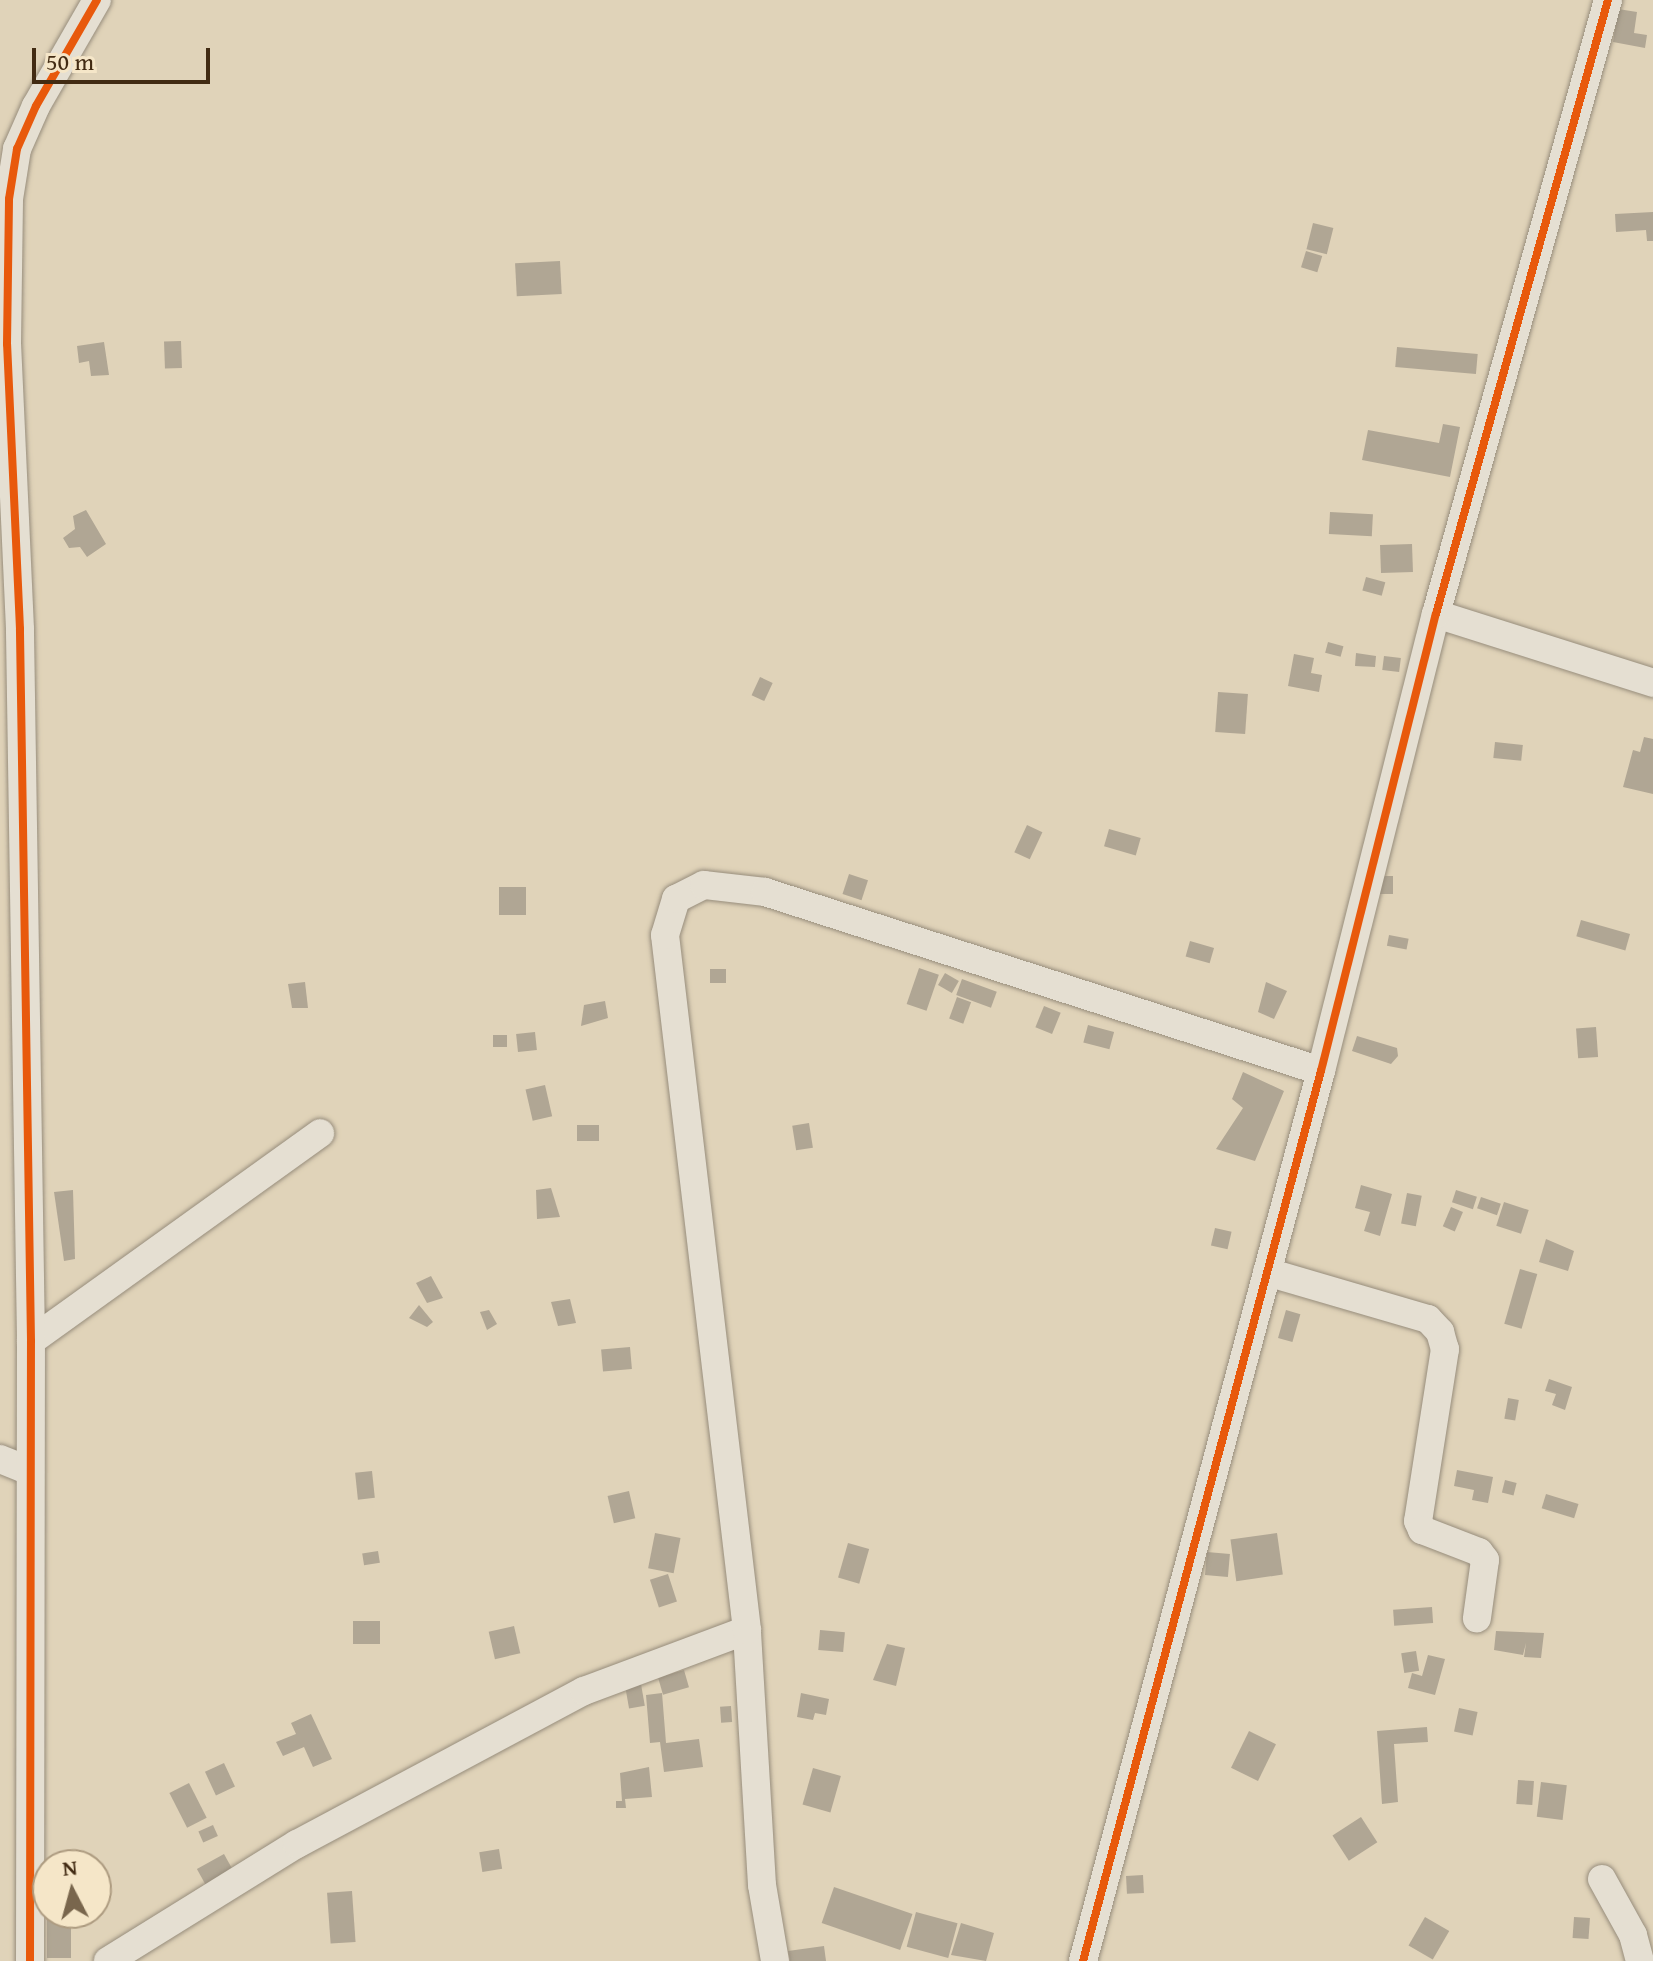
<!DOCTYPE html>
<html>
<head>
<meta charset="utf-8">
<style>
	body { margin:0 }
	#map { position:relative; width:1653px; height:1961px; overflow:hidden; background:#e0d3b9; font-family:"Gentium Book Plus",serif }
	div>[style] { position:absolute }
	.building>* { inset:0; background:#b0a694; transform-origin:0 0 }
	.roads { filter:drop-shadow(0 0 2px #978d7c) drop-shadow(0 0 2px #978d7c) }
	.minor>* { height:28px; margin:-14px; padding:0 14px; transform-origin:14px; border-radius:14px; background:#e5dfd2 }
	.cycleway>* { height:8px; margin:-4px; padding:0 4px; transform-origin:4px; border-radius:4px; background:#e8590c }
	span { translate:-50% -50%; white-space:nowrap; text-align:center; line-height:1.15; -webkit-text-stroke:7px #f5e6c8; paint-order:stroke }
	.north { position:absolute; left:32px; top:1849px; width:80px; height:80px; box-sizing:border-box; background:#f5e6c8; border:2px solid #ad9b80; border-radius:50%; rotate:354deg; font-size:22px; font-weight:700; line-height:32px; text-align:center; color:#422b13 }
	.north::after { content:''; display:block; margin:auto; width:28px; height:36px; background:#79664d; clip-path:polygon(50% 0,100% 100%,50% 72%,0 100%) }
	.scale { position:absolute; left:32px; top:48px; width:178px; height:36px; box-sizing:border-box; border:4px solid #422b13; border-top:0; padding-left:10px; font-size:24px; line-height:28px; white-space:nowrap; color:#422b13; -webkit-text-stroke:6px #f5e6c8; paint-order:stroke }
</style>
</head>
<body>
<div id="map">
	<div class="building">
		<i style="clip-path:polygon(1618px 9px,1637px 12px,1634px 33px,1647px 35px,1645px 48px,1613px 42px)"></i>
		<i style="clip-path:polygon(1653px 212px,1653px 241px,1647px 241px,1646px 230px,1616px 232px,1615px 214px)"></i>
		<i style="left:1313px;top:223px;width:21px;height:27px;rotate:14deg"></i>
		<i style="left:1306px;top:251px;width:17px;height:17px;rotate:17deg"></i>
		<i style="left:560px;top:261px;width:33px;height:45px;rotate:87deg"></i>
		<i style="left:181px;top:341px;width:27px;height:17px;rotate:88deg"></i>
		<i style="clip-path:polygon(104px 342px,109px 375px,91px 376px,89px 361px,79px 363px,77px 346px)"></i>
		<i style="left:1397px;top:347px;width:81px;height:20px;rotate:5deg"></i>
		<i style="clip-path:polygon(1443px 424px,1460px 427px,1450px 477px,1362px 460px,1368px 430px,1439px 443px)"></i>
		<i style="clip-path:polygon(86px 510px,106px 544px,87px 557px,80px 547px,69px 548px,63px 538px,75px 529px,73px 516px)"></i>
		<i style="left:1330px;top:512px;width:43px;height:22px;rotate:3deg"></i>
		<i style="left:1412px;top:544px;width:28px;height:32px;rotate:88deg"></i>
		<i style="left:1366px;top:577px;width:20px;height:14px;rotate:15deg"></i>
		<i style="left:1328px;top:642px;width:16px;height:11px;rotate:15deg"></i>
		<i style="clip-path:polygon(1356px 653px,1376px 656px,1375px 667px,1355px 666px)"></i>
		<i style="clip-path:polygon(1294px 654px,1314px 658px,1311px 673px,1322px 675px,1319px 692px,1288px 686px)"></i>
		<i style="left:1384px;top:656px;width:17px;height:14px;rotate:7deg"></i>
		<i style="left:760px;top:677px;width:14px;height:20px;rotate:25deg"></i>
		<i style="left:1218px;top:692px;width:30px;height:40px;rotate:4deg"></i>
		<i style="clip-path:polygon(1644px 737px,1653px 739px,1653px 794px,1623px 787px,1633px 750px,1640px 752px)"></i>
		<i style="left:1495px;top:742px;width:28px;height:16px;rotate:6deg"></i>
		<i style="left:1027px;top:825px;width:17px;height:30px;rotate:25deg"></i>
		<i style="left:1109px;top:829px;width:33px;height:18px;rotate:16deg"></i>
		<i style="left:849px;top:874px;width:20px;height:21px;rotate:18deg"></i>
		<i style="left:1379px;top:876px;width:14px;height:18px"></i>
		<i style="left:499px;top:887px;width:27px;height:28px"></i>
		<i style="left:1581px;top:920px;width:51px;height:17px;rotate:16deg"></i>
		<i style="left:1389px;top:935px;width:20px;height:11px;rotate:11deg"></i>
		<i style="left:1190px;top:941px;width:25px;height:16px;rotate:16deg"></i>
		<i style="left:919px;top:968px;width:21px;height:38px;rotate:19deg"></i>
		<i style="left:710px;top:969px;width:16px;height:14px"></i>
		<i style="left:945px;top:973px;width:16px;height:14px;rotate:30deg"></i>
		<i style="left:962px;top:979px;width:37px;height:17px;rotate:20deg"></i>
		<i style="clip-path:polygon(305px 982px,308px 1008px,292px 1008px,288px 984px)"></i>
		<i style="clip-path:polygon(1266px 982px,1287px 991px,1274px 1019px,1258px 1012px)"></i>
		<i style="left:957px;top:997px;width:15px;height:23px;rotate:20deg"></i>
		<i style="clip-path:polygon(605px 1001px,608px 1018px,581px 1026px,584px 1005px)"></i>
		<i style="left:1044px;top:1006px;width:18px;height:23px;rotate:22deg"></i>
		<i style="left:1088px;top:1025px;width:27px;height:18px;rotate:15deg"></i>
		<i style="left:1596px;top:1027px;width:30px;height:20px;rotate:86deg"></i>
		<i style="left:535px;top:1032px;width:18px;height:19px;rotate:84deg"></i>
		<i style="left:493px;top:1035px;width:14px;height:12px"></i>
		<i style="clip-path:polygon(1357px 1036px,1397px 1048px,1398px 1056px,1391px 1064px,1352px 1051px)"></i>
		<i style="clip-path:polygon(1243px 1072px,1284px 1091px,1255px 1161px,1216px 1149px,1243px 1108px,1232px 1099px)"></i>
		<i style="left:545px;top:1085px;width:32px;height:20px;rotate:77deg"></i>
		<i style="left:809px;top:1123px;width:25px;height:17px;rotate:81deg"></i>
		<i style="left:577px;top:1125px;width:22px;height:16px"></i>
		<i style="clip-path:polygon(1361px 1185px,1392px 1194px,1380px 1236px,1364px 1231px,1370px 1212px,1355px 1208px)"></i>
		<i style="clip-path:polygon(551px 1188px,560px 1217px,537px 1219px,536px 1190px)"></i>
		<i style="clip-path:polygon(73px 1190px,75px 1259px,64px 1261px,54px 1192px)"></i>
		<i style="left:1456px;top:1190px;width:22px;height:13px;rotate:18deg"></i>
		<i style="left:1407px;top:1193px;width:15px;height:31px;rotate:11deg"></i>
		<i style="left:1481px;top:1197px;width:21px;height:12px;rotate:19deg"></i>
		<i style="left:1504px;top:1202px;width:26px;height:25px;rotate:18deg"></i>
		<i style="left:1451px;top:1207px;width:13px;height:21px;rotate:23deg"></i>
		<i style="left:1215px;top:1228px;width:17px;height:18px;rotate:13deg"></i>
		<i style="clip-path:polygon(1546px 1239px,1574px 1251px,1568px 1271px,1539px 1262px)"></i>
		<i style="left:1520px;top:1269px;width:18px;height:57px;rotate:16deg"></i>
		<i style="clip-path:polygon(431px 1276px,443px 1298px,427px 1303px,416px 1283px)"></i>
		<i style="clip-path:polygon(570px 1299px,576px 1323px,558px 1326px,551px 1302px)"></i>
		<i style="clip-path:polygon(419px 1305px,433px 1322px,427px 1327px,409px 1318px)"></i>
		<i style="clip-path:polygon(489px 1310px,497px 1324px,487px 1330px,480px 1312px)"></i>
		<i style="left:1286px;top:1310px;width:15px;height:29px;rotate:16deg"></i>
		<i style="left:630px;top:1347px;width:22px;height:29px;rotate:85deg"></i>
		<i style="clip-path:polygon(1549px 1379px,1572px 1387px,1565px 1410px,1552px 1405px,1556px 1394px,1545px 1391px)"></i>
		<i style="left:1508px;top:1398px;width:11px;height:21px;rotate:10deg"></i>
		<i style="clip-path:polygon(1457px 1470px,1493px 1477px,1488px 1503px,1472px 1500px,1474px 1490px,1454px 1486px)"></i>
		<i style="left:372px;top:1471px;width:27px;height:17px;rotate:84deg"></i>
		<i style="left:1505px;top:1480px;width:12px;height:13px;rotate:14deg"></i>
		<i style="left:629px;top:1491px;width:28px;height:22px;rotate:77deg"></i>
		<i style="left:1546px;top:1494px;width:34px;height:15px;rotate:17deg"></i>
		<i style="left:655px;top:1533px;width:26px;height:36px;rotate:11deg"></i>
		<i style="left:1277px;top:1533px;width:42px;height:47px;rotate:82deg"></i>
		<i style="left:848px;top:1543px;width:22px;height:36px;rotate:16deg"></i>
		<i style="left:378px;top:1551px;width:12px;height:16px;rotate:81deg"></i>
		<i style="left:1207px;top:1552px;width:23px;height:23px;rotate:5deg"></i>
		<i style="left:668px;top:1574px;width:29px;height:19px;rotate:72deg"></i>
		<i style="left:1432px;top:1607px;width:16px;height:39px;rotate:86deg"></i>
		<i style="left:380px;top:1621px;width:23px;height:27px;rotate:90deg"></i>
		<i style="left:514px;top:1626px;width:28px;height:26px;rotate:77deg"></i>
		<i style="left:820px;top:1630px;width:25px;height:20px;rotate:5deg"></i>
		<i style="clip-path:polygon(1496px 1631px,1544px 1633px,1541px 1658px,1524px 1657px,1526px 1643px,1523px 1655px,1494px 1650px)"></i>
		<i style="clip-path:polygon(887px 1644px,905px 1648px,896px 1686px,873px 1680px)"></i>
		<i style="left:1416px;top:1651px;width:20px;height:15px;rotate:81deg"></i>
		<i style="clip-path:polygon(1428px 1655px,1445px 1659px,1435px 1695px,1408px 1688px,1412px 1673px,1422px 1676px)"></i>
		<i style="left:684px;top:1670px;width:18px;height:27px;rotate:74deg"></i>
		<i style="left:641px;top:1684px;width:22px;height:16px;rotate:80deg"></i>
		<i style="clip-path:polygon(662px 1693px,666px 1743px,699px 1739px,703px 1767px,664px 1772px,660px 1742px,650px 1743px,646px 1695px)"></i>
		<i style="clip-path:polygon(801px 1693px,829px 1699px,826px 1715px,815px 1713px,813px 1720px,797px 1717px)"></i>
		<i style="left:731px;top:1706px;width:16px;height:11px;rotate:86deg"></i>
		<i style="left:1459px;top:1708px;width:19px;height:24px;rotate:12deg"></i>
		<i style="clip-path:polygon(311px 1714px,332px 1759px,313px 1767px,304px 1747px,283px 1756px,276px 1742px,296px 1734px,291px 1723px)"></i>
		<i style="clip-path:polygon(1427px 1727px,1428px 1742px,1394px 1744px,1398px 1802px,1382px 1804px,1377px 1731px)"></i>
		<i style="left:1249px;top:1731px;width:30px;height:41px;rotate:26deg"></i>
		<i style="left:224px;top:1763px;width:26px;height:21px;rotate:65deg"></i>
		<i style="clip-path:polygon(649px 1767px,652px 1797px,625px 1799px,626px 1808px,616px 1808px,616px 1801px,622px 1801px,620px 1773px)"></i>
		<i style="left:813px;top:1768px;width:29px;height:38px;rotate:16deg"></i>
		<i style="left:1518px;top:1780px;width:16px;height:24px;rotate:4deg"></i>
		<i style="left:1541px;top:1782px;width:26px;height:35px;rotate:7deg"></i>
		<i style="left:189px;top:1783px;width:39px;height:22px;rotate:63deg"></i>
		<i style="left:1361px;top:1817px;width:30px;height:34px;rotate:57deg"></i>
		<i style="left:213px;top:1825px;width:12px;height:16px;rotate:66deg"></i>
		<i style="left:499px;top:1849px;width:20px;height:20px;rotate:81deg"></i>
		<i style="left:224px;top:1854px;width:18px;height:31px;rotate:61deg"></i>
		<i style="left:1143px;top:1875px;width:18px;height:17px;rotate:87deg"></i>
		<i style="left:96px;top:1887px;width:9px;height:20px"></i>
		<i style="left:834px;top:1887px;width:83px;height:38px;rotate:19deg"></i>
		<i style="left:352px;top:1891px;width:51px;height:25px;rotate:86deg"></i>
		<i style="left:916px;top:1912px;width:43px;height:36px;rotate:15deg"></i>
		<i style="left:47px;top:1913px;width:24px;height:45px"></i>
		<i style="left:1425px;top:1917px;width:28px;height:33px;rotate:30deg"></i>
		<i style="left:1574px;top:1917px;width:16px;height:21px;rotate:4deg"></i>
		<i style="clip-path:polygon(961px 1923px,994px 1933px,986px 1961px,951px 1955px)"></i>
		<i style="clip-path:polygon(824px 1946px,826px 1961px,790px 1961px,788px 1951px)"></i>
	</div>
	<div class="roads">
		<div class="minor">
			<i style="left:1436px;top:614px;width:228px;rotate:17.6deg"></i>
			<i style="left:1267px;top:1272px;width:168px;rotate:16.3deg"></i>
			<i style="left:1428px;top:1319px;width:18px;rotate:47deg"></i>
			<i style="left:1440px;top:1332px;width:18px;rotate:74deg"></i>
			<i style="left:1445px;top:1349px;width:174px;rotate:98.9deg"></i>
			<i style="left:1418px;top:1521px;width:10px;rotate:66deg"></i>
			<i style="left:1422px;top:1530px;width:61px;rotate:21.1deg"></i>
			<i style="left:1479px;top:1552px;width:10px;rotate:53deg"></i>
			<i style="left:1485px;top:1560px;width:59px;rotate:97.9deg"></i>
			<i style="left:31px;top:1341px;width:356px;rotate:-35.7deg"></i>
			<i style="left:0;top:1459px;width:32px;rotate:22deg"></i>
			<i style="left:1602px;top:1879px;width:64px;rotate:61deg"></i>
			<i style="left:1633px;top:1935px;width:27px;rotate:75deg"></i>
			<i style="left:30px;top:1961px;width:620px;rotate:-89.91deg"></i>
			<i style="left:31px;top:1341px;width:712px;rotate:-90.89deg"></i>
			<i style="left:20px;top:629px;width:285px;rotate:-92.6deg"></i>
			<i style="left:7px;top:344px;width:145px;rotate:-89.2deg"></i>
			<i style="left:9px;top:199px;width:51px;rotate:-80.9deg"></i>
			<i style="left:17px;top:149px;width:47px;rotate:-66.2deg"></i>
			<i style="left:36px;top:106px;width:122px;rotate:-60.1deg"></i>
			<i style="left:108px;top:1961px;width:222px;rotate:-31.8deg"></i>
			<i style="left:297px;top:1844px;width:325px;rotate:-28.1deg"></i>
			<i style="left:584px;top:1691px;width:174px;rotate:-20.5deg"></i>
			<i style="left:775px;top:1961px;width:77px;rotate:-99.7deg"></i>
			<i style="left:762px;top:1885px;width:255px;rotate:-93.4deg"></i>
			<i style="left:747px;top:1630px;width:700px;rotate:-96.73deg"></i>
			<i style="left:665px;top:935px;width:38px;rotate:-73deg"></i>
			<i style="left:676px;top:899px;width:31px;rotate:-27deg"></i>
			<i style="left:704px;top:885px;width:61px;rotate:6.5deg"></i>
			<i style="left:765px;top:892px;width:584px;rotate:17.85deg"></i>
			<i style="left:1083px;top:1961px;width:921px;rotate:-75.03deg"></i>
			<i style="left:1321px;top:1071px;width:471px;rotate:-75.9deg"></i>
			<i style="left:1436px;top:614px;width:638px;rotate:-74.35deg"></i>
		</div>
	</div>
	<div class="cycleway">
		<i style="left:30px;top:1961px;width:620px;rotate:-89.91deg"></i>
		<i style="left:31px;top:1341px;width:712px;rotate:-90.89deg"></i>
		<i style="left:20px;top:629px;width:285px;rotate:-92.6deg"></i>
		<i style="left:7px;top:344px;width:145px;rotate:-89.2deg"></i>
		<i style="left:9px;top:199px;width:51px;rotate:-80.9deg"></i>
		<i style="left:17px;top:149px;width:47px;rotate:-66.2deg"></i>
		<i style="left:36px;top:106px;width:122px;rotate:-60.1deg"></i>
		<i style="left:1083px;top:1961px;width:921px;rotate:-75.03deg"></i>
		<i style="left:1321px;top:1071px;width:471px;rotate:-75.9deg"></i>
		<i style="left:1436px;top:614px;width:638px;rotate:-74.35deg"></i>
	</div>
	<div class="north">N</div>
	<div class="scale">50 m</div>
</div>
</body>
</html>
